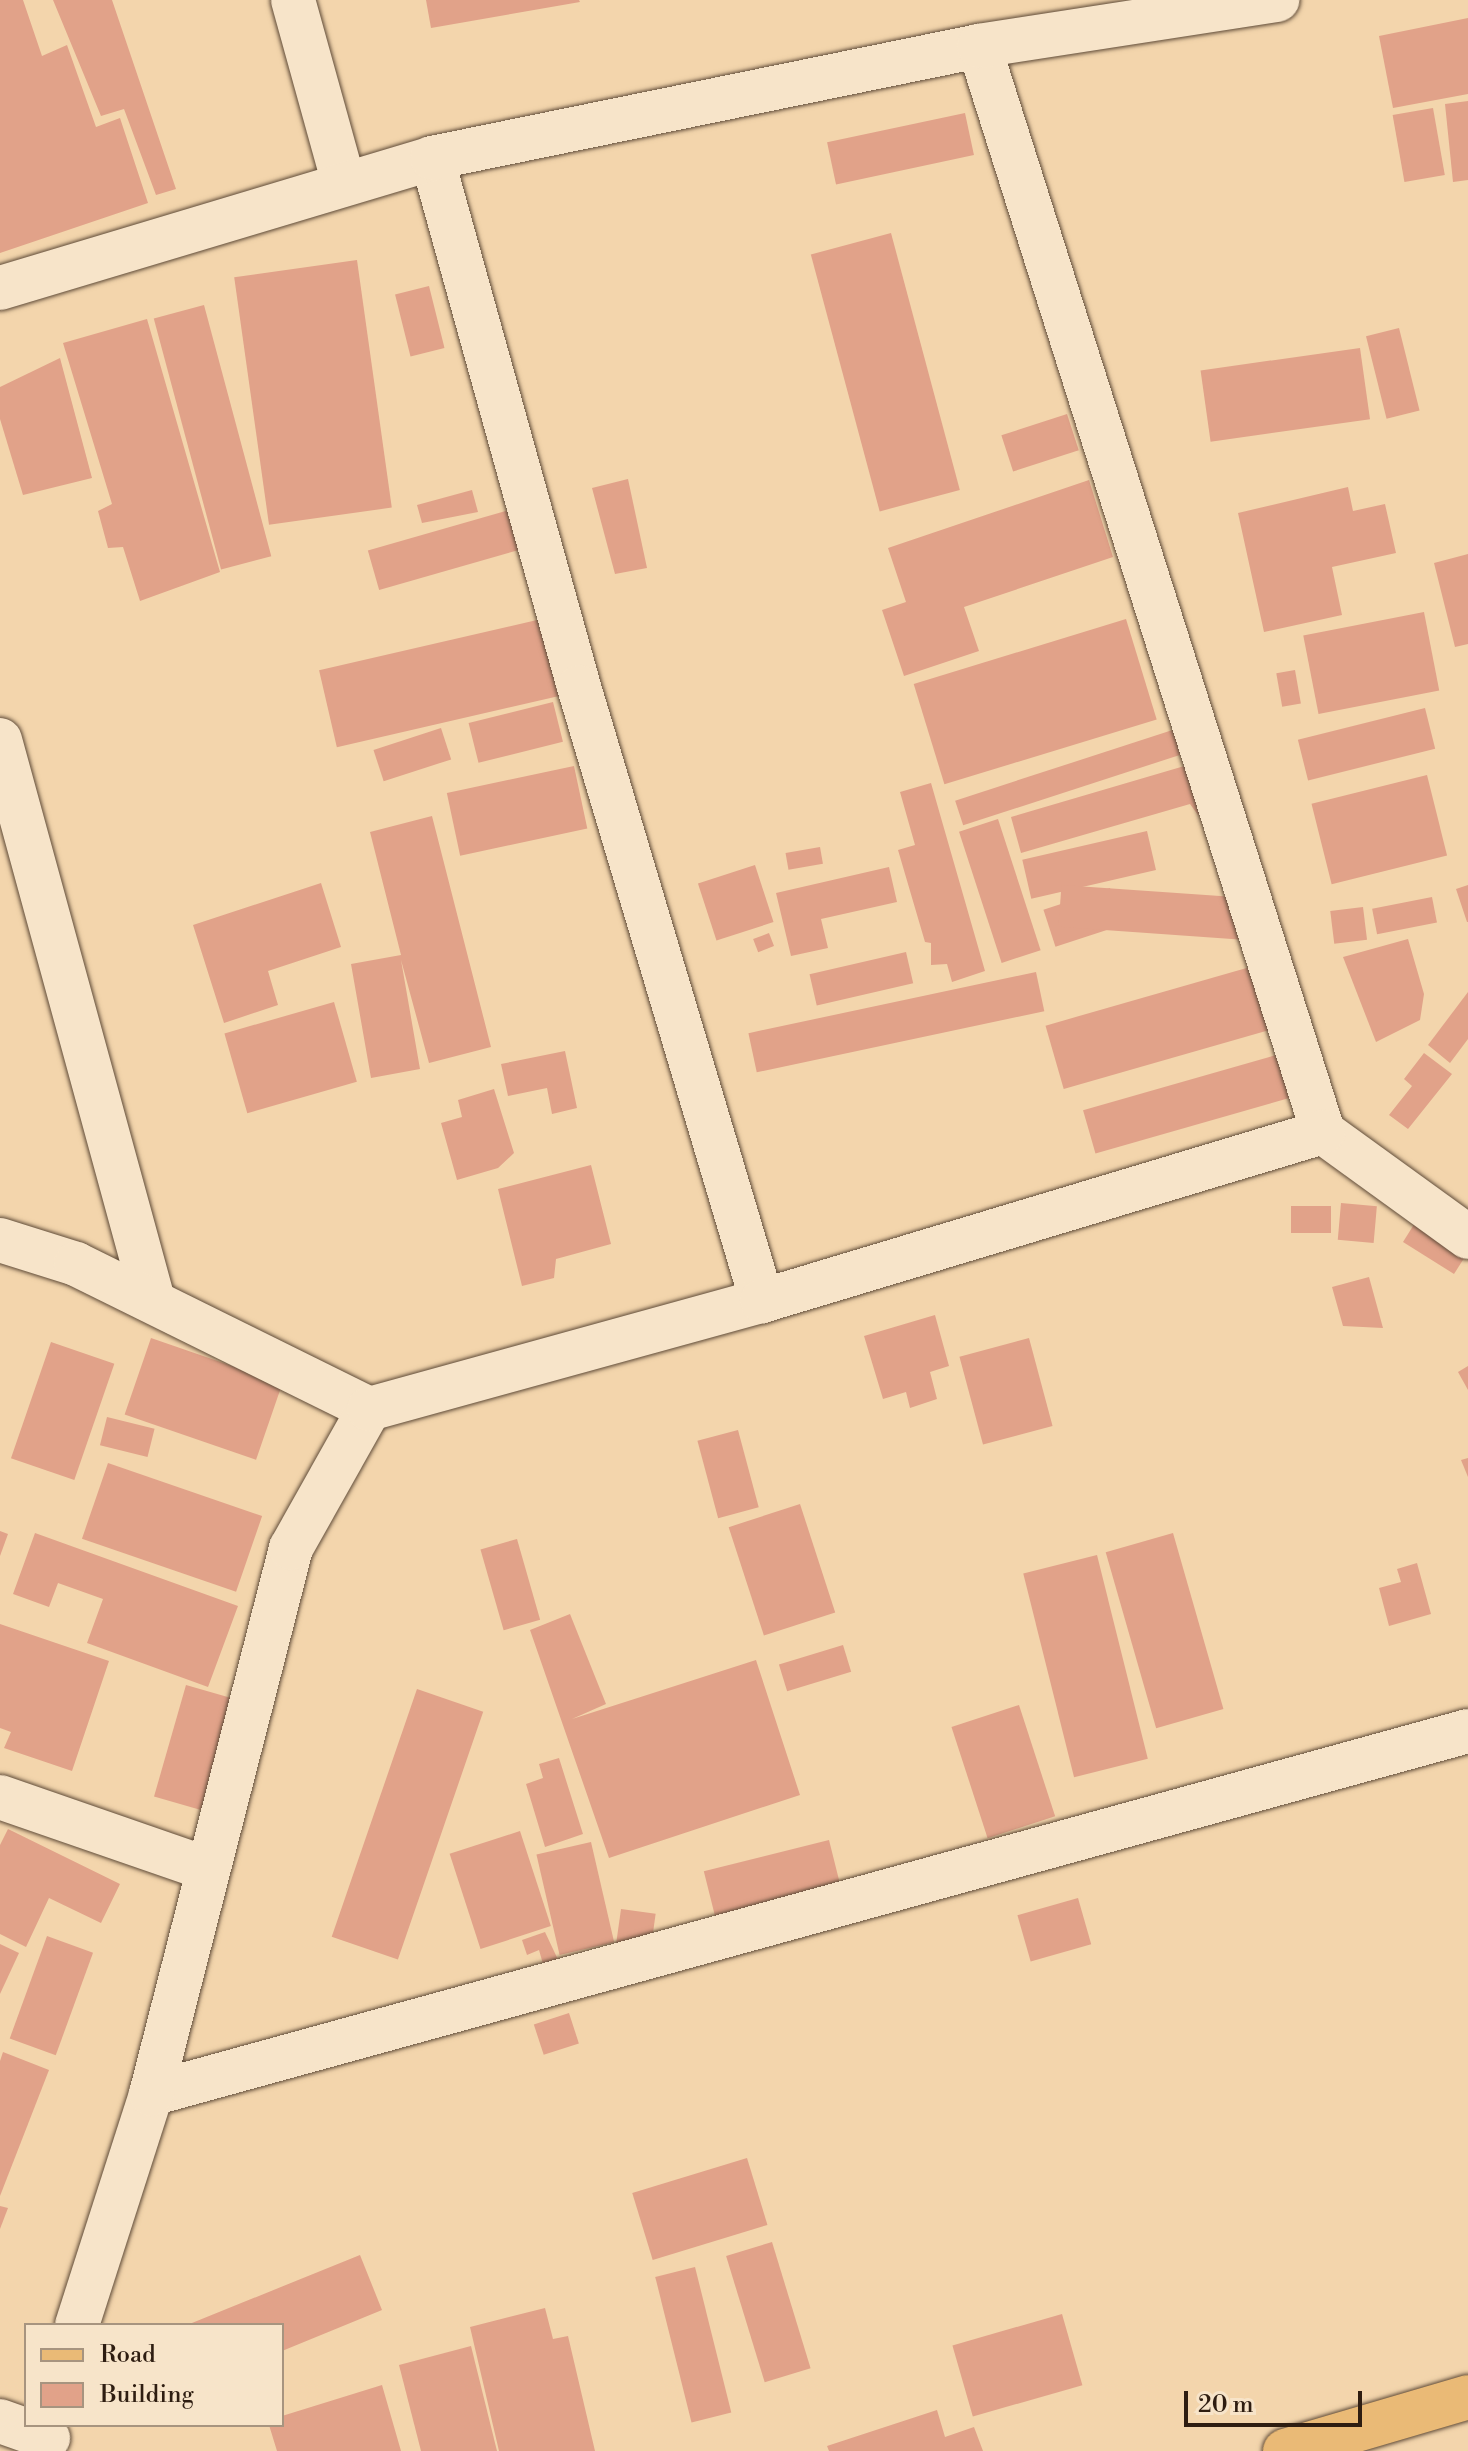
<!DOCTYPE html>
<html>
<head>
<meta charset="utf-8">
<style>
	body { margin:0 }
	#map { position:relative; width:1468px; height:2451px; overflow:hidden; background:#f3d5ac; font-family:"Libre Bodoni",serif }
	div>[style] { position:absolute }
	.building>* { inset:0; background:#e1a289; transform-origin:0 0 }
	.roads { filter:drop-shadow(0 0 2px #5f4b38) drop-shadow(0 0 2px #5f4b38) }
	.minor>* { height:44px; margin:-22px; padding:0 22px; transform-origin:22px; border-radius:22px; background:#f7e4c9 }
	.major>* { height:44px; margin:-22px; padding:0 22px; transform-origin:22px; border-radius:22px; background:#eaba76 }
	span { translate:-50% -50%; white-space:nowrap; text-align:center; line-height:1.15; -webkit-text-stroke:8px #f7e4c9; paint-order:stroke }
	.legend { position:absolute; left:24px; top:2323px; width:260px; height:104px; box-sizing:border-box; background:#f7e4c9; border:2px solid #a7947f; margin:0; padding:10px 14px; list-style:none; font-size:24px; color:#2e1d11 }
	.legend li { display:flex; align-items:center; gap:16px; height:40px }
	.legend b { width:40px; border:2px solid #a7947f }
	.scale { position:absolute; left:1184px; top:2391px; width:178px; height:36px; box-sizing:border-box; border:4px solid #2e1d11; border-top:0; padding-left:10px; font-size:24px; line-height:28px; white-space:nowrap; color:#2e1d11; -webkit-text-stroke:6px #f7e4c9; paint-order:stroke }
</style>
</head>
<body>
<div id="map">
	<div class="building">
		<i style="clip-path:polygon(0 0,23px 0,42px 56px,67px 45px,96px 127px,120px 118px,148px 203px,0 253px)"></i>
		<i style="clip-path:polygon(53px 0,112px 0,176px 189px,156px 195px,124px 109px,101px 116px)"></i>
		<i style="clip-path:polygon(426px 0,579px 0,580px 2px,431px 28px)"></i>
		<i style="clip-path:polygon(1468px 18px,1468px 94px,1393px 108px,1379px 36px)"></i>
		<i style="clip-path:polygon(1468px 101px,1468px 180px,1453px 182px,1445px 104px)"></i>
		<i style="left:1433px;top:108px;width:68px;height:41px;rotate:80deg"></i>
		<i style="left:965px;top:113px;width:43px;height:141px;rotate:78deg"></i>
		<i style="left:891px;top:233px;width:266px;height:83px;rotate:75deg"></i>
		<i style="left:357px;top:260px;width:250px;height:124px;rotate:82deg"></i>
		<i style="left:429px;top:286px;width:64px;height:35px;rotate:76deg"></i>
		<i style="left:204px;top:305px;width:260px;height:52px;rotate:75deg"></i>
		<i style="clip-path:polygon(147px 319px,220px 572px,140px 601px,123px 547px,108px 548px,98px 511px,112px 504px,63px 343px)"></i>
		<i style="left:1399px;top:328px;width:85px;height:34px;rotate:76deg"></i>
		<i style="left:1360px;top:348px;width:72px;height:161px;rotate:82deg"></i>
		<i style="clip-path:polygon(60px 358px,92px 478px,23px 495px,0 419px,0 387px)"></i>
		<i style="left:1067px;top:414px;width:38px;height:69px;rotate:72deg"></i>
		<i style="clip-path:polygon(628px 479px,647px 568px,615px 574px,592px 488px)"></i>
		<i style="clip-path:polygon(1089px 480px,1113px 557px,964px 607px,979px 651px,904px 676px,882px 610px,906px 602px,888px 548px)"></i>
		<i style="clip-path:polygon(1348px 487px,1353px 511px,1385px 504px,1396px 553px,1332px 567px,1342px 615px,1264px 632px,1238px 513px)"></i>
		<i style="clip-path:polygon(472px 490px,478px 512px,422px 523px,417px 505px)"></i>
		<i style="left:513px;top:509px;width:41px;height:151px;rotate:74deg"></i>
		<i style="clip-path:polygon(1468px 554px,1468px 644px,1455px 647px,1434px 563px)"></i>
		<i style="left:1424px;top:612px;width:80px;height:123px;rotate:79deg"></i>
		<i style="left:550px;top:617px;width:79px;height:237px;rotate:77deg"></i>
		<i style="left:1126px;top:619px;width:105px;height:222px;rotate:73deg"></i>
		<i style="left:1295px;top:670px;width:34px;height:19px;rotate:80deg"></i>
		<i style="left:553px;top:702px;width:41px;height:87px;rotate:76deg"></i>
		<i style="left:1425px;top:708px;width:42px;height:131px;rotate:76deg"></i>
		<i style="left:1191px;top:724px;width:26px;height:248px;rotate:72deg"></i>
		<i style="left:441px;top:728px;width:33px;height:71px;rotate:72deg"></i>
		<i style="clip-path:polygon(1198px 762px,1212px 811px,1198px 815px,1190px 804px,1021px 853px,1011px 817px)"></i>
		<i style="left:574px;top:766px;width:64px;height:130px;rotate:78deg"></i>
		<i style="left:1427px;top:775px;width:83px;height:119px;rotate:76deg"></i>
		<i style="clip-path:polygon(931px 783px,985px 971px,952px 982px,947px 964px,931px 965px,931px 943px,925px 942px,898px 850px,915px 845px,900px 792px)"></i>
		<i style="clip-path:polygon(432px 816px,491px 1047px,429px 1063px,401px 960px,420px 1069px,371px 1078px,351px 964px,401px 955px,370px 832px)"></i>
		<i style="left:998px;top:819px;width:138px;height:41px;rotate:72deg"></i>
		<i style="left:1147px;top:831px;width:40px;height:128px;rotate:77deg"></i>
		<i style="left:820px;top:847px;width:17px;height:35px;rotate:80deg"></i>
		<i style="left:755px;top:865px;width:60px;height:60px;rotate:72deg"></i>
		<i style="clip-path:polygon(889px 867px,897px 902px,821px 919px,828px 948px,791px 956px,776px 893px)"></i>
		<i style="clip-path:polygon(321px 883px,341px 947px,268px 971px,278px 1005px,224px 1023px,193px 925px)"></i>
		<i style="clip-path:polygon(1468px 885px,1468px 922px,1467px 922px,1456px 889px)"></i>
		<i style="left:1110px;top:888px;width:39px;height:70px;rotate:72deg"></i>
		<i style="left:1432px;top:897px;width:26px;height:61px;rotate:79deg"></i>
		<i style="left:1249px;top:898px;width:42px;height:188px;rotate:94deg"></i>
		<i style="left:1363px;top:907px;width:33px;height:33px;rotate:83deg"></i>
		<i style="left:769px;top:933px;width:14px;height:17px;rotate:69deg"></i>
		<i style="clip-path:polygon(1408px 939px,1424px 994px,1420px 1020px,1376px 1042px,1343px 957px)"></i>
		<i style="left:906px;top:952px;width:32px;height:99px;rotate:77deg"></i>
		<i style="left:1257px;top:965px;width:66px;height:220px;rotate:74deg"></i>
		<i style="left:1036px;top:972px;width:40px;height:294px;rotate:78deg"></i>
		<i style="clip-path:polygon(1468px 992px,1468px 1039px,1450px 1063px,1428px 1045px)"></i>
		<i style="left:334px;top:1002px;width:83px;height:114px;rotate:74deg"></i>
		<i style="clip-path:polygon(565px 1051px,577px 1108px,552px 1114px,547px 1088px,508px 1096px,501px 1064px)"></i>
		<i style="left:1283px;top:1053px;width:45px;height:208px;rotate:74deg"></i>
		<i style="clip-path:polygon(1424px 1053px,1452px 1074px,1408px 1129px,1389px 1115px,1412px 1086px,1404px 1079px)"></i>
		<i style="clip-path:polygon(494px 1089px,514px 1153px,498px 1168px,457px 1180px,441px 1123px,462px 1117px,458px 1100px)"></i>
		<i style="clip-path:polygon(591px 1165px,611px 1244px,556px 1259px,554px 1278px,522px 1286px,498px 1189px)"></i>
		<i style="left:1341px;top:1203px;width:36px;height:37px;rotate:5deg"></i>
		<i style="left:1291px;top:1206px;width:40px;height:27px"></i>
		<i style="clip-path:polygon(1423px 1210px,1468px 1252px,1454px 1274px,1403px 1242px)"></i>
		<i style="clip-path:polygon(1369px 1277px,1383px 1328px,1343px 1326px,1332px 1287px)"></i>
		<i style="clip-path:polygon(935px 1315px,949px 1366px,930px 1372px,937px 1399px,910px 1408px,906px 1392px,883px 1399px,864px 1336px)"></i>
		<i style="left:151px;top:1338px;width:139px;height:81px;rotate:19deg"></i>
		<i style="left:1029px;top:1338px;width:91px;height:72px;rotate:75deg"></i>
		<i style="left:51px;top:1342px;width:67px;height:123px;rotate:19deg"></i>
		<i style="clip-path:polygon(1468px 1366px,1468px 1390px,1458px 1372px)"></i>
		<i style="left:107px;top:1417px;width:49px;height:29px;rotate:14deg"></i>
		<i style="left:738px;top:1430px;width:80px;height:42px;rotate:75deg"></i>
		<i style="clip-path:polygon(1468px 1458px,1468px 1477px,1461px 1460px)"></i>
		<i style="left:108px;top:1463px;width:163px;height:80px;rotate:19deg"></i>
		<i style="left:800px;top:1504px;width:114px;height:75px;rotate:72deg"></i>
		<i style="clip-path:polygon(0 1531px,8px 1534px,0 1556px)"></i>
		<i style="clip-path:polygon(35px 1533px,238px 1606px,208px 1687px,87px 1643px,103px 1599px,58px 1583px,49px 1607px,13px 1594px)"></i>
		<i style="left:1173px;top:1533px;width:183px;height:70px;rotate:74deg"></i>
		<i style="left:517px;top:1539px;width:84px;height:38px;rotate:74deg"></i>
		<i style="left:1097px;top:1555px;width:210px;height:76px;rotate:76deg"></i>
		<i style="clip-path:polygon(1417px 1563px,1431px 1614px,1389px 1626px,1379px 1588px,1401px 1582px,1397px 1569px)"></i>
		<i style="clip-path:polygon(570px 1614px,606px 1704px,572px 1719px,756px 1660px,800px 1795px,609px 1858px,530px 1630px)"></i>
		<i style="clip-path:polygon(0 1624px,109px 1661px,72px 1771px,4px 1748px,11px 1732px,0 1728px)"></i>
		<i style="left:843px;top:1645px;width:28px;height:67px;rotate:73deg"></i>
		<i style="left:186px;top:1685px;width:56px;height:116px;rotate:16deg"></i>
		<i style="left:417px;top:1689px;width:70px;height:262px;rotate:19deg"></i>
		<i style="left:1019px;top:1705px;width:117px;height:71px;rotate:72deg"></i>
		<i style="clip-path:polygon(559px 1758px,583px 1834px,545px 1847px,526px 1784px,543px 1778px,539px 1764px)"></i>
		<i style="clip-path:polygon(8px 1829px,120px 1884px,101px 1923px,49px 1898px,26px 1947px,0 1934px,0 1845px)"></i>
		<i style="left:520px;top:1831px;width:100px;height:74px;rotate:72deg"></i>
		<i style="left:829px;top:1840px;width:49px;height:129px;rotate:76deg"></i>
		<i style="left:591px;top:1842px;width:103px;height:56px;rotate:77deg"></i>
		<i style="left:1078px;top:1898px;width:48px;height:63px;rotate:74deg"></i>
		<i style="left:621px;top:1909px;width:35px;height:34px;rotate:8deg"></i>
		<i style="clip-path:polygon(545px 1932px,561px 1966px,545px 1971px,539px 1950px,527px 1955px,522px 1940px)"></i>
		<i style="left:47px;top:1936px;width:49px;height:109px;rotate:20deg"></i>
		<i style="clip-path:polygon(0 1944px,19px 1953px,0 1994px)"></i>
		<i style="left:569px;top:2013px;width:32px;height:37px;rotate:72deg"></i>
		<i style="clip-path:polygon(3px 2052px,49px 2070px,0 2196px,0 2061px)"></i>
		<i style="left:747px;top:2158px;width:70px;height:120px;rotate:73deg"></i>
		<i style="clip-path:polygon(0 2206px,8px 2208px,0 2229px)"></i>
		<i style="left:772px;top:2242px;width:132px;height:48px;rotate:73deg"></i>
		<i style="clip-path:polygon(360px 2255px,382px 2310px,282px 2351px,282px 2325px,187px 2325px)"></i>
		<i style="left:695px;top:2267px;width:150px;height:41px;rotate:76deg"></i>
		<i style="clip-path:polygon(545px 2308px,553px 2339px,568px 2336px,595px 2451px,499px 2451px,470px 2327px)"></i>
		<i style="left:1062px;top:2314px;width:74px;height:114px;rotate:74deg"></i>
		<i style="clip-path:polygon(471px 2346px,497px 2451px,421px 2451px,399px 2365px)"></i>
		<i style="clip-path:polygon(382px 2385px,401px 2451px,277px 2451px,269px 2425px,282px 2425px,282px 2416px)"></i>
		<i style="clip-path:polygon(937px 2410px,945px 2437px,974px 2427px,983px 2451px,829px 2451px,827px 2446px)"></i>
	</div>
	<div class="roads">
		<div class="minor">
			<i style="left:293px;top:0;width:187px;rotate:74.5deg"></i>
			<i style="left:979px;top:46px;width:1139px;rotate:72.42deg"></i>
			<i style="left:1323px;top:1132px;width:179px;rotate:35.9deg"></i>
			<i style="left:432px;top:158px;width:549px;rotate:74.47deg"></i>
			<i style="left:579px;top:687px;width:641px;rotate:73.4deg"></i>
			<i style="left:0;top:288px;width:451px;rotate:-16.7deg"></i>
			<i style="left:432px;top:158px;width:558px;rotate:-11.57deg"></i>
			<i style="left:979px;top:46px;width:302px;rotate:-8.8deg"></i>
			<i style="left:0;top:740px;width:581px;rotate:74.72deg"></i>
			<i style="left:0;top:1240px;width:80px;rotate:17.5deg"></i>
			<i style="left:76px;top:1264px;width:327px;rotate:26.3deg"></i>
			<i style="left:0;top:1797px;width:220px;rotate:19.1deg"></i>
			<i style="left:151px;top:2094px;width:1366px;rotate:-15.41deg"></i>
			<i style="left:77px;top:2325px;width:243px;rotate:-72.2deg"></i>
			<i style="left:151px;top:2094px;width:564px;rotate:-75.62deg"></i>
			<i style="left:291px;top:1548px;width:159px;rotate:-60.7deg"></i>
			<i style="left:369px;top:1409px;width:408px;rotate:-15.4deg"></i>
			<i style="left:762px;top:1301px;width:586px;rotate:-16.76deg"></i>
			<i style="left:0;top:2421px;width:51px;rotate:19.5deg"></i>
		</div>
		<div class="major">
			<i style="left:1285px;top:2451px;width:191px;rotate:-16.4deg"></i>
		</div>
	</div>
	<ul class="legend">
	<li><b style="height:10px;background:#eaba76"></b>Road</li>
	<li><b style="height:22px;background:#e1a289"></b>Building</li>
	</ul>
	<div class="scale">20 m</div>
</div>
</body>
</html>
